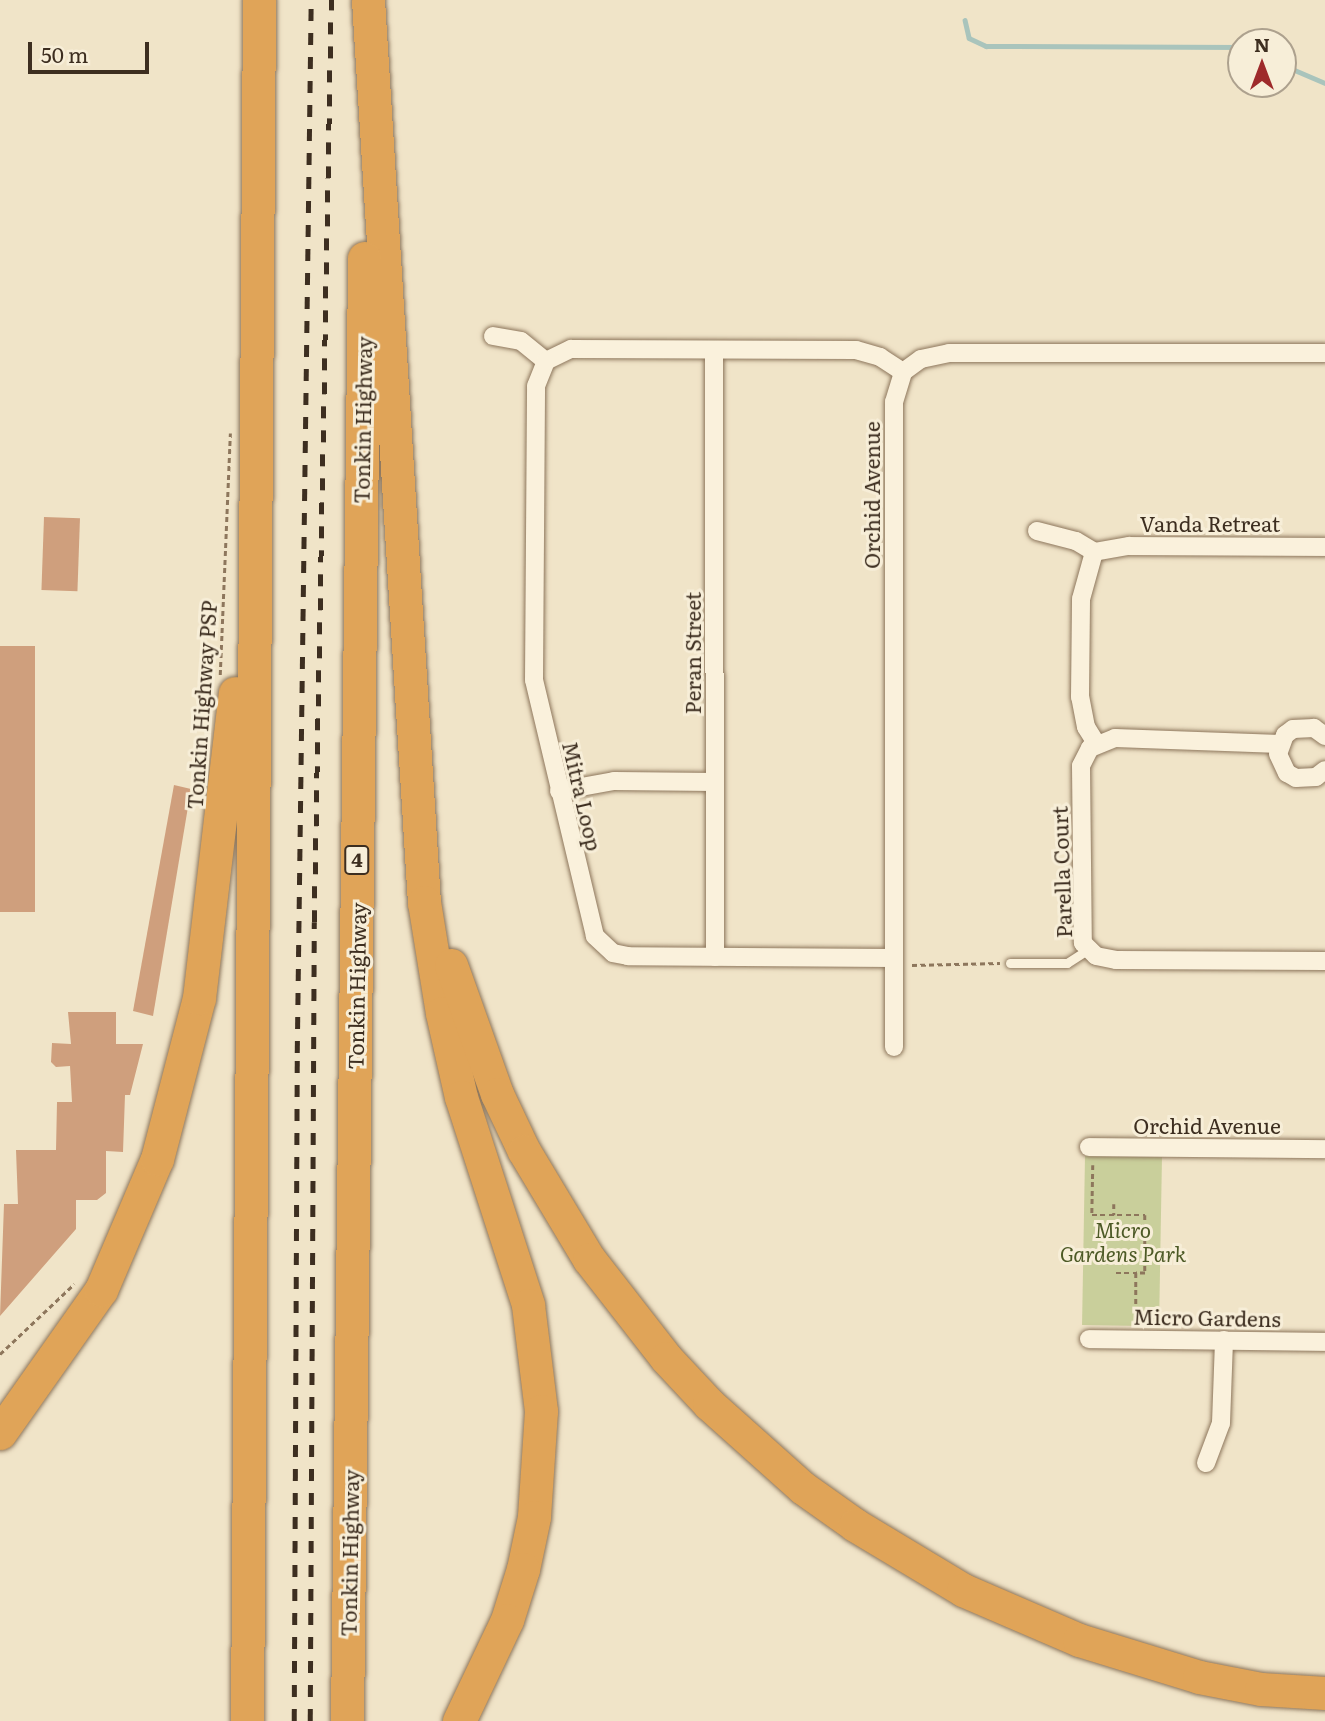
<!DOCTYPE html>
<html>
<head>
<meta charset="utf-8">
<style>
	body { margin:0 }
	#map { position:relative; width:1325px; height:1721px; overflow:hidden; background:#f0e4c8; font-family:Literata,serif }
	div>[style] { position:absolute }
	.green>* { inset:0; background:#c9cf9b; transform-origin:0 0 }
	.stream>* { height:4.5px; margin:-2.25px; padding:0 2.25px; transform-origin:2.25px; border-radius:2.25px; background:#a9c4bc }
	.building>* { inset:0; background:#cf9f7d; transform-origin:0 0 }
	.path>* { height:2.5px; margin-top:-1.25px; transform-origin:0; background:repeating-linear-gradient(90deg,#8d765c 0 5px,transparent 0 8.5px) }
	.roads { filter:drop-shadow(0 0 2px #8d765c) drop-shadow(0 0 2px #8d765c) }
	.lane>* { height:9px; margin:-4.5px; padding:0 4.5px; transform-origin:4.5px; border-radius:4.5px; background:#faf1dc }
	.street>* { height:18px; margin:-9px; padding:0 9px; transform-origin:9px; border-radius:9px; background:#faf1dc }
	.highway>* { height:33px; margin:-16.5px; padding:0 16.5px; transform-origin:16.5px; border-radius:16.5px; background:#e0a458 }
	.rail>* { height:4.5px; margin-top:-2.25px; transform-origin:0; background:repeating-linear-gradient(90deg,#3d2e20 0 12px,transparent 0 24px) }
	span { translate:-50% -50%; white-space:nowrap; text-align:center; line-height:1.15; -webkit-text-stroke:6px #f7eed8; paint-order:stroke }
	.shield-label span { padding:2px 5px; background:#f7eed8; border:2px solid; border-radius:5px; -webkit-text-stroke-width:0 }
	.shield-label { font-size:19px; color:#3d2e20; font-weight:700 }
	.street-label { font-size:21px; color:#3d2e20 }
	.park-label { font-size:21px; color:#4d5a26; font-style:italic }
	.north { position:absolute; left:1227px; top:28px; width:70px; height:70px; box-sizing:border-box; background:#f7eed8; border:2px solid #ada18e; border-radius:50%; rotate:0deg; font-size:19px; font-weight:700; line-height:28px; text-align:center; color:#3d2e20 }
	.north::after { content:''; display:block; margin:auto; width:24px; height:32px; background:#9e2a2b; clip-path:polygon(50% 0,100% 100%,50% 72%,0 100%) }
	.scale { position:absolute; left:28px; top:42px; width:121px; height:32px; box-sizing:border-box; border:4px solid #3d2e20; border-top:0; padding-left:9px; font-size:21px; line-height:24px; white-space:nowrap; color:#3d2e20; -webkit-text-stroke:5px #f7eed8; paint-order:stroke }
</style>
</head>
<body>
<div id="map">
	<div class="green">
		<i style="left:1085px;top:1156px;width:77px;height:169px;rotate:1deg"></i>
	</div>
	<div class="stream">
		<i style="left:965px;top:20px;width:18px;rotate:77deg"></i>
		<i style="left:969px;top:38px;width:19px;rotate:25deg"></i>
		<i style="left:986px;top:46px;width:255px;rotate:0.2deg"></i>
		<i style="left:1283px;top:65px;width:46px;rotate:23.2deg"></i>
	</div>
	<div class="building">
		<i style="left:44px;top:517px;width:36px;height:73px;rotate:2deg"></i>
		<i style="left:0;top:646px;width:35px;height:266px"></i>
		<i style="clip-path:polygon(174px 785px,191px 789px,153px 1016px,133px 1011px)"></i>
		<i style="clip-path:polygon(68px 1012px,116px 1012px,116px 1044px,143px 1044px,130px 1095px,125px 1095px,123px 1152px,106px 1151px,106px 1193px,97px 1200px,76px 1200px,76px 1229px,0 1316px,4px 1204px,18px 1204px,16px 1150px,56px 1150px,57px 1102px,72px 1102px,70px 1066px,56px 1067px,51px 1062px,52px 1043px,71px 1044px)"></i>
	</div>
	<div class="path">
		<i style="left:220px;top:675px;width:242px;rotate:-87.6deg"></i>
		<i style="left:912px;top:965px;width:88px;rotate:-1.3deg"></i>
		<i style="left:1093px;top:1165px;width:50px;rotate:91.1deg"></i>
		<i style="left:1092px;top:1215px;width:53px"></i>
		<i style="left:1145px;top:1215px;width:58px;rotate:90deg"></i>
		<i style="left:1145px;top:1273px;width:9px;rotate:180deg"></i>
		<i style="left:1136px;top:1273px;width:51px;rotate:90deg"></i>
		<i style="left:1114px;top:1204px;width:11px;rotate:90deg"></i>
		<i style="left:1116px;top:1273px;width:20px"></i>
		<i style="left:0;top:1354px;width:102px;rotate:-43.4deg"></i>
	</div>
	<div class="roads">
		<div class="lane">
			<i style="left:1010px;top:963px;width:57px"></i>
			<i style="left:1067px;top:963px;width:24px;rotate:-33deg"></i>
		</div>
		<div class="street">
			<i style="left:493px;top:336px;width:28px;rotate:10deg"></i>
			<i style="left:521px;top:341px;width:32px;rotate:39deg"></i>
			<i style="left:714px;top:350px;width:607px;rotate:89.91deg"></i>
			<i style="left:1037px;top:531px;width:40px;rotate:14.4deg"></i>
			<i style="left:1076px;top:541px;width:21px;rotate:31deg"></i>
			<i style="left:1325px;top:736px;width:14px;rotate:-144deg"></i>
			<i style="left:1314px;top:728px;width:21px;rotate:177deg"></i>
			<i style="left:1293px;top:729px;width:10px;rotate:143deg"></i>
			<i style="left:1285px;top:735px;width:20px;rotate:110deg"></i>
			<i style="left:1278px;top:754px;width:21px;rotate:65deg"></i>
			<i style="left:1287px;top:773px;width:10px;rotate:29deg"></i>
			<i style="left:1296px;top:778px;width:20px;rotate:-3deg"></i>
			<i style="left:1316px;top:777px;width:11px;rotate:-38deg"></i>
			<i style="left:1096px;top:743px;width:19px;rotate:-122deg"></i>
			<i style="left:1086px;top:727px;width:31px;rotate:-101deg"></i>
			<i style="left:1080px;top:697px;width:98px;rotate:-89.4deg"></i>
			<i style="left:1081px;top:599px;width:49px;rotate:-74.5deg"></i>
			<i style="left:1094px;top:552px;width:36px;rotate:-10deg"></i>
			<i style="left:1129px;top:546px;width:196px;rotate:0.3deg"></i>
			<i style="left:1280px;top:744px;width:165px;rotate:-177.9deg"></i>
			<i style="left:1115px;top:738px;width:27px;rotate:158deg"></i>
			<i style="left:1090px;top:748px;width:20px;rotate:117deg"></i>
			<i style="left:1081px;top:766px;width:177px;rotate:89.4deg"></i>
			<i style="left:1083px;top:943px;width:18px;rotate:45deg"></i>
			<i style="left:1096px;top:956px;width:20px;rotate:11deg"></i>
			<i style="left:1116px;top:960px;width:209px;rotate:0.3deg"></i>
			<i style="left:559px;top:791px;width:56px;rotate:-10.3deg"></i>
			<i style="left:614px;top:781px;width:101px;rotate:0.6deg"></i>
			<i style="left:893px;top:958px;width:265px;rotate:-179.6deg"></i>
			<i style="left:628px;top:956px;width:15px;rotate:-169deg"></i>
			<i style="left:613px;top:953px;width:25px;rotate:-137deg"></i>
			<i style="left:595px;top:936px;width:263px;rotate:-103.4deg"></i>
			<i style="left:534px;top:680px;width:294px;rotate:-89.6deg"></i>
			<i style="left:536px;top:386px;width:27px;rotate:-68deg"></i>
			<i style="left:546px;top:361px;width:28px;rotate:-26deg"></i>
			<i style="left:571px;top:349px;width:285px;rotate:0.2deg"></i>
			<i style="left:856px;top:350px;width:25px;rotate:16deg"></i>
			<i style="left:880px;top:357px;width:27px;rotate:33deg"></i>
			<i style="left:894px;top:1047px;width:645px;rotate:-90deg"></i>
			<i style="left:894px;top:402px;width:31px;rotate:-73deg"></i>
			<i style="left:903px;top:372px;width:22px;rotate:-36deg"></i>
			<i style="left:921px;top:359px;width:29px;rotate:-12deg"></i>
			<i style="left:949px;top:353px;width:376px"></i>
			<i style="left:1089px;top:1147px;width:236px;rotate:0.5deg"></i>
			<i style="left:1089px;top:1339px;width:236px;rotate:0.7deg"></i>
			<i style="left:1206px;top:1463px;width:43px;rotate:-69.4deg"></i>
			<i style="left:1221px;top:1423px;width:83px;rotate:-87.9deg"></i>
		</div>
		<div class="highway">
			<i style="left:368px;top:0;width:904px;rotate:86.45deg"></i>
			<i style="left:424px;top:902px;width:112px;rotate:80.8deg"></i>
			<i style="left:442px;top:1013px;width:86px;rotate:77.3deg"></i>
			<i style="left:461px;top:1097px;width:219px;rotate:72.1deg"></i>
			<i style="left:528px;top:1305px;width:107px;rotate:83deg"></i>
			<i style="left:541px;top:1411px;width:106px;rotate:93.8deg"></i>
			<i style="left:534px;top:1517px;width:53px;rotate:101.9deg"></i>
			<i style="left:523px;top:1569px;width:53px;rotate:107.4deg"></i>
			<i style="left:507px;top:1620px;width:112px;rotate:115.4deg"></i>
			<i style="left:451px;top:965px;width:137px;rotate:70.4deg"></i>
			<i style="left:497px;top:1094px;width:63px;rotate:64.7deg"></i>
			<i style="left:524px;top:1151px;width:126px;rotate:59deg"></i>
			<i style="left:589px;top:1259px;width:125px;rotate:52.1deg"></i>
			<i style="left:666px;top:1358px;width:63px;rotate:46.9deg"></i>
			<i style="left:709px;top:1404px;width:126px;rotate:41.8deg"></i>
			<i style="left:803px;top:1488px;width:64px;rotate:35.4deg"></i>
			<i style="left:855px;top:1525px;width:126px;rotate:31deg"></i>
			<i style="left:963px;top:1590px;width:126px;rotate:23.3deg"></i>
			<i style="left:1079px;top:1640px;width:126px;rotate:17.1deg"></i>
			<i style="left:1199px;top:1677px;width:63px;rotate:11deg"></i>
			<i style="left:1261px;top:1689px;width:64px;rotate:3.6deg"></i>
			<i style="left:0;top:1433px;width:175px;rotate:-54.8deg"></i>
			<i style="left:101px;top:1290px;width:142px;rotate:-66.9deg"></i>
			<i style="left:157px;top:1159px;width:166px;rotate:-75.4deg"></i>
			<i style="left:199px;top:998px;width:307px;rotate:-83.3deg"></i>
			<i style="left:247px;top:1721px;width:1721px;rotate:-89.6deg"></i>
			<i style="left:347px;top:1721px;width:1463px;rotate:-89.33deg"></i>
		</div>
	</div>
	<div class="rail">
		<i style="left:294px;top:1721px;width:668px;rotate:-89.74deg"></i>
		<i style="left:297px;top:1053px;width:1053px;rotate:-89.24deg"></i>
		<i style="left:310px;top:1721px;width:799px;rotate:-89.71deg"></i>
		<i style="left:314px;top:922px;width:922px;rotate:-88.94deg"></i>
	</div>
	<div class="shield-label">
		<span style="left:357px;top:860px">4</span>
	</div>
	<div class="street-label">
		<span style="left:362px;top:420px;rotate:-89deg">Tonkin Highway</span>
		<span style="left:871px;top:495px;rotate:-90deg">Orchid Avenue</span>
		<span style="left:1210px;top:523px">Vanda Retreat</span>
		<span style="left:692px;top:653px;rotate:-90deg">Peran Street</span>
		<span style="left:201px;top:705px;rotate:-86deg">Tonkin Highway PSP</span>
		<span style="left:583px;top:796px;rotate:77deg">Mitra Loop</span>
		<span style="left:1061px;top:872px;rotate:-92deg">Parella Court</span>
		<span style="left:356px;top:986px;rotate:-89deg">Tonkin Highway</span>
		<span style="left:1207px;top:1125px">Orchid Avenue</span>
		<span style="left:1207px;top:1317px;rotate:1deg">Micro Gardens</span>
		<span style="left:349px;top:1553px;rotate:-89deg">Tonkin Highway</span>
	</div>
	<div class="park-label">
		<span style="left:1123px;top:1241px">Micro<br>Gardens Park</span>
	</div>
	<div class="north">N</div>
	<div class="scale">50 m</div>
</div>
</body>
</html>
